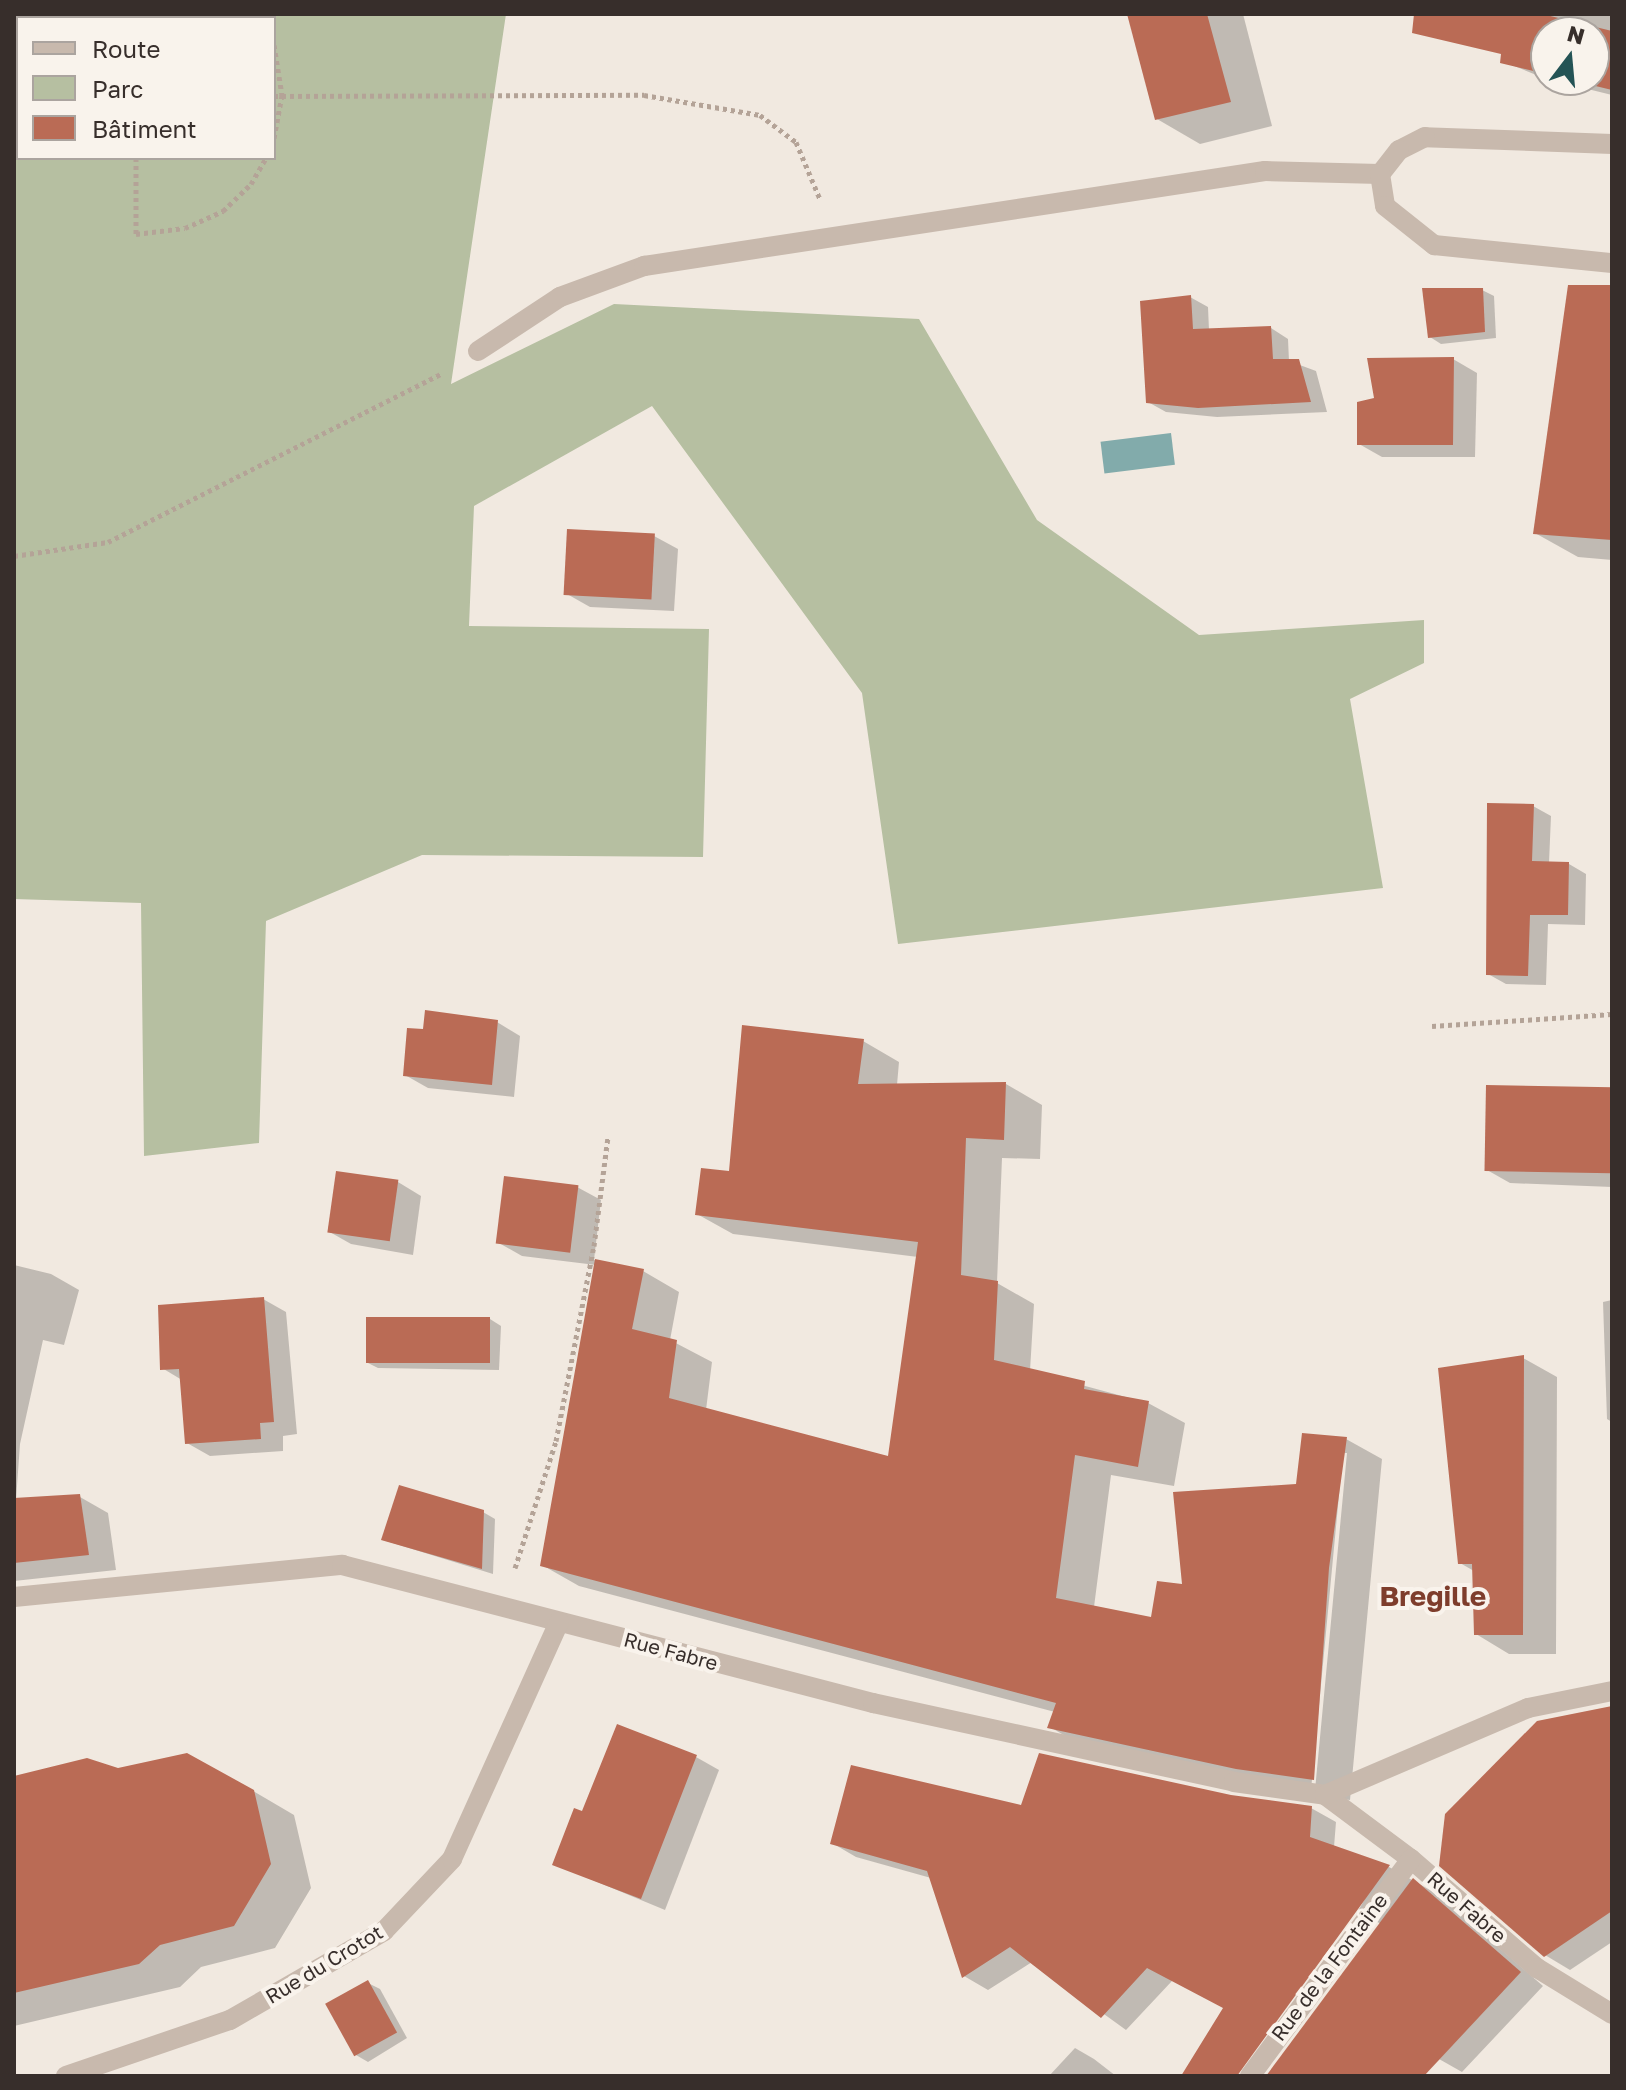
<!DOCTYPE html>
<html>
<head>
<meta charset="utf-8">
<style>
	body { margin:0 }
	#map { position:relative; width:1626px; height:2090px; overflow:hidden; background:#f1e9e0; font-family:"Golos Text",sans-serif }
	div>[style] { position:absolute }
	.green>* { inset:0; background:#b6bfa1 }
	.water>* { inset:0; background:#82abab; transform-origin:0 0 }
	.shadow>* { inset:0; background:#0003 }
	.building>* { inset:0; background:#ba6b55; transform-origin:0 0 }
	.path>* { height:5px; margin-top:-2.5px; transform-origin:0; background:repeating-linear-gradient(90deg,#b4a397 0 4px,transparent 0 8px) }
	.lane>* { height:20px; margin:-10px; padding:0 10px; transform-origin:10px; border-radius:10px; background:#c8b9ad }
	.street>* { height:20px; margin:-10px; padding:0 10px; transform-origin:10px; border-radius:10px; background:#c8b9ad }
	span { translate:-50% -50%; white-space:nowrap; text-align:center; line-height:1.15; -webkit-text-stroke:8px #f9f3ec; paint-order:stroke }
	.street-label { font-size:20px; color:#372e2b }
	.district-label { font-size:28px; color:#7e3d2c; font-weight:700 }
	.frame { position:absolute; inset:0; border:16px solid #372e2b; pointer-events:none }
	.legend { position:absolute; left:16px; top:16px; width:260px; height:144px; box-sizing:border-box; background:#f9f3ec; border:2px solid #aba49f; margin:0; padding:10px 14px; list-style:none; font-size:24px; color:#372e2b }
	.legend li { display:flex; align-items:center; gap:16px; height:40px }
	.legend b { width:40px; border:2px solid #aba49f }
	.north { position:absolute; left:1530px; top:16px; width:80px; height:80px; box-sizing:border-box; background:#f9f3ec; border:2px solid #aba49f; border-radius:50%; rotate:16deg; font-size:22px; font-weight:700; line-height:32px; text-align:center; color:#372e2b }
	.north::after { content:''; display:block; margin:auto; width:28px; height:36px; background:#245355; clip-path:polygon(50% 0,100% 100%,50% 72%,0 100%) }
</style>
</head>
<body>
<div id="map">
	<div class="green">
		<i style="clip-path:polygon(evenodd,14px 14px,506px 14px,451px 384px,614px 304px,919px 319px,1037px 520px,1199px 635px,1424px 620px,1424px 663px,1350px 699px,1383px 888px,898px 944px,862px 693px,652px 406px,474px 506px,469px 626px,709px 629px,703px 857px,422px 855px,266px 921px,259px 1143px,144px 1156px,141px 903px,14px 899px,14px 14px,18px 18px,274px 18px,274px 158px,18px 158px,18px 18px)"></i>
	</div>
	<div class="water">
		<i style="left:1171px;top:433px;width:32px;height:71px;rotate:83deg"></i>
	</div>
	<div class="shadow">
		<i style="clip-path:polygon(1129px 14px,1243px 14px,1272px 126px,1200px 144px,1157px 119px)"></i>
		<i style="clip-path:polygon(1516px 14px,1612px 14px,1612px 95px,1551px 80px,1594px 80px,1594px 32px,1546px 32px,1546px 79px,1507px 63px)"></i>
		<i style="clip-path:polygon(1482px 290px,1494px 296px,1496px 338px,1441px 344px,1430px 337px)"></i>
		<i style="clip-path:polygon(1612px 290px,1612px 560px,1578px 557px,1535px 533px)"></i>
		<i style="clip-path:polygon(1190px 297px,1208px 307px,1209px 330px,1271px 328px,1288px 339px,1289px 361px,1316px 371px,1327px 412px,1217px 417px,1166px 412px,1148px 402px)"></i>
		<i style="clip-path:polygon(1453px 359px,1477px 373px,1475px 457px,1382px 457px,1359px 444px,1376px 399px)"></i>
		<i style="clip-path:polygon(654px 536px,678px 549px,674px 611px,590px 607px,567px 594px)"></i>
		<i style="clip-path:polygon(1533px 806px,1551px 816px,1549px 863px,1569px 864px,1586px 874px,1585px 925px,1548px 924px,1546px 985px,1506px 984px,1488px 974px)"></i>
		<i style="clip-path:polygon(497px 1022px,520px 1036px,514px 1097px,428px 1088px,405px 1075px,425px 1031px)"></i>
		<i style="clip-path:polygon(evenodd,863px 1041px,899px 1062px,897px 1085px,1006px 1084px,1042px 1105px,1040px 1159px,1002px 1158px,997px 1283px,1034px 1304px,1030px 1371px,1148px 1403px,1185px 1423px,1174px 1486px,1111px 1475px,1094px 1607px,1153px 1619px,1346px 1439px,1382px 1459px,1350px 1800px,1274px 1789px,1086px 1748px,1050px 1727px,1055px 1712px,579px 1586px,542px 1565px,596px 1265px,522px 1256px,499px 1243px,577px 1187px,601px 1200px,594px 1260px,643px 1271px,679px 1292px,670px 1340px,712px 1362px,706px 1410px,890px 1458px,918px 1257px,733px 1234px,697px 1214px,863px 1041px,1343px 1453px,1347px 1453px,1315px 1790px,1311px 1790px,1343px 1453px)"></i>
		<i style="clip-path:polygon(1612px 1089px,1612px 1187px,1510px 1183px,1487px 1170px)"></i>
		<i style="clip-path:polygon(338px 1173px,398px 1182px,421px 1196px,413px 1255px,351px 1244px,328px 1231px)"></i>
		<i style="clip-path:polygon(14px 1265px,51px 1274px,79px 1290px,64px 1345px,43px 1340px,20px 1444px,16px 1500px,80px 1497px,108px 1513px,116px 1570px,14px 1581px)"></i>
		<i style="clip-path:polygon(263px 1299px,286px 1312px,297px 1434px,283px 1436px,283px 1451px,210px 1456px,187px 1443px,182px 1380px,162px 1368px)"></i>
		<i style="clip-path:polygon(1612px 1300px,1612px 1422px,1607px 1419px,1603px 1302px)"></i>
		<i style="clip-path:polygon(490px 1319px,501px 1326px,499px 1370px,378px 1368px,366px 1362px)"></i>
		<i style="clip-path:polygon(1523px 1358px,1557px 1377px,1556px 1654px,1509px 1654px,1476px 1634px,1474px 1571px,1460px 1563px)"></i>
		<i style="clip-path:polygon(483px 1512px,495px 1519px,493px 1574px,383px 1540px)"></i>
		<i style="clip-path:polygon(1612px 1708px,1612px 1942px,1570px 1970px,1545px 1955px)"></i>
		<i style="clip-path:polygon(696px 1757px,719px 1770px,665px 1910px,554px 1864px,583px 1814px)"></i>
		<i style="clip-path:polygon(118px 1770px,253px 1791px,294px 1815px,311px 1888px,275px 1948px,201px 1967px,180px 1987px,14px 2026px,14px 1778px)"></i>
		<i style="clip-path:polygon(1231px 1797px,1311px 1808px,1336px 1822px,1334px 1847px,1389px 1867px,1437px 1894px,1543px 1986px,1462px 2072px,1439px 2059px,1408px 2076px,1269px 2076px,1381px 1924px,1358px 1911px,1366px 1897px,1172px 1981px,1126px 2030px,1032px 1962px,988px 1990px,964px 1976px,931px 1878px,856px 1857px,832px 1843px,1022px 1807px)"></i>
		<i style="clip-path:polygon(368px 1983px,380px 1989px,407px 2038px,368px 2062px,356px 2055px)"></i>
		<i style="clip-path:polygon(1075px 2048px,1094px 2059px,1116px 2076px,1049px 2076px)"></i>
	</div>
	<div class="building">
		<i style="clip-path:polygon(1127px 14px,1207px 14px,1231px 102px,1155px 120px)"></i>
		<i style="clip-path:polygon(1414px 14px,1542px 14px,1612px 31px,1612px 90px,1571px 80px,1594px 80px,1594px 32px,1546px 32px,1546px 74px,1500px 63px,1501px 54px,1412px 33px)"></i>
		<i style="clip-path:polygon(1568px 285px,1612px 285px,1612px 540px,1533px 534px)"></i>
		<i style="clip-path:polygon(1422px 288px,1483px 288px,1485px 332px,1428px 338px)"></i>
		<i style="clip-path:polygon(1191px 295px,1193px 329px,1271px 326px,1273px 359px,1299px 359px,1311px 402px,1198px 408px,1146px 403px,1140px 301px)"></i>
		<i style="clip-path:polygon(1454px 357px,1453px 445px,1357px 445px,1357px 402px,1374px 398px,1367px 358px)"></i>
		<i style="left:567px;top:529px;width:88px;height:66px;rotate:3deg"></i>
		<i style="clip-path:polygon(1487px 803px,1534px 804px,1532px 861px,1569px 862px,1568px 915px,1530px 915px,1528px 976px,1486px 975px)"></i>
		<i style="clip-path:polygon(425px 1010px,498px 1020px,492px 1085px,403px 1076px,407px 1028px,423px 1029px)"></i>
		<i style="clip-path:polygon(742px 1025px,864px 1039px,858px 1084px,1006px 1082px,1004px 1140px,966px 1138px,961px 1275px,998px 1281px,994px 1360px,1085px 1381px,1084px 1389px,1149px 1401px,1138px 1467px,1075px 1455px,1056px 1598px,1151px 1617px,1157px 1581px,1182px 1584px,1173px 1492px,1296px 1484px,1302px 1433px,1347px 1437px,1329px 1568px,1314px 1780px,1236px 1769px,1047px 1728px,1056px 1703px,540px 1566px,595px 1259px,644px 1269px,632px 1329px,677px 1340px,669px 1398px,888px 1456px,918px 1242px,695px 1215px,701px 1168px,729px 1171px)"></i>
		<i style="left:1486px;top:1085px;width:126px;height:86px;rotate:1deg"></i>
		<i style="left:336px;top:1171px;width:63px;height:62px;rotate:8deg"></i>
		<i style="left:504px;top:1176px;width:75px;height:68px;rotate:7deg"></i>
		<i style="clip-path:polygon(264px 1297px,274px 1422px,260px 1423px,261px 1439px,185px 1444px,179px 1369px,160px 1370px,158px 1305px)"></i>
		<i style="left:366px;top:1317px;width:124px;height:46px"></i>
		<i style="clip-path:polygon(1524px 1355px,1523px 1635px,1474px 1635px,1472px 1564px,1458px 1564px,1438px 1368px)"></i>
		<i style="clip-path:polygon(399px 1485px,484px 1510px,482px 1569px,381px 1540px)"></i>
		<i style="clip-path:polygon(80px 1494px,89px 1555px,14px 1563px,14px 1498px)"></i>
		<i style="clip-path:polygon(1612px 1706px,1612px 1911px,1544px 1957px,1439px 1866px,1445px 1814px,1537px 1721px)"></i>
		<i style="clip-path:polygon(617px 1724px,697px 1755px,641px 1899px,552px 1865px,574px 1808px,582px 1811px)"></i>
		<i style="clip-path:polygon(187px 1753px,254px 1790px,271px 1864px,234px 1926px,160px 1945px,139px 1964px,14px 1993px,14px 1776px,87px 1758px,118px 1768px)"></i>
		<i style="clip-path:polygon(1039px 1753px,1231px 1795px,1312px 1806px,1310px 1837px,1390px 1865px,1237px 2076px,1181px 2076px,1223px 2008px,1147px 1968px,1101px 2018px,1010px 1947px,962px 1978px,927px 1871px,830px 1844px,851px 1765px,1021px 1805px)"></i>
		<i style="clip-path:polygon(1413px 1878px,1521px 1972px,1424px 2076px,1266px 2076px)"></i>
		<i style="left:368px;top:1980px;width:60px;height:49px;rotate:61deg"></i>
	</div>
	<div class="path">
		<i style="left:260px;top:14px;width:5px;rotate:53deg"></i>
		<i style="left:136px;top:18px;width:4px;rotate:-76deg"></i>
		<i style="left:274px;top:45px;width:51px;rotate:80.9deg"></i>
		<i style="left:282px;top:95px;width:44px;rotate:100.5deg"></i>
		<i style="left:274px;top:96px;width:370px;rotate:-0.2deg"></i>
		<i style="left:644px;top:95px;width:118px;rotate:9.8deg"></i>
		<i style="left:760px;top:115px;width:45px;rotate:36.9deg"></i>
		<i style="left:796px;top:142px;width:62px;rotate:67.2deg"></i>
		<i style="left:14px;top:101px;width:4px"></i>
		<i style="left:136px;top:158px;width:76px;rotate:90deg"></i>
		<i style="left:136px;top:234px;width:49px;rotate:-7deg"></i>
		<i style="left:185px;top:228px;width:42px;rotate:-24.1deg"></i>
		<i style="left:223px;top:211px;width:39px;rotate:-44deg"></i>
		<i style="left:251px;top:184px;width:30px;rotate:-60deg"></i>
		<i style="left:14px;top:556px;width:95px;rotate:-8.5deg"></i>
		<i style="left:108px;top:542px;width:375px;rotate:-26.8deg"></i>
		<i style="left:1432px;top:1026px;width:180px;rotate:-3.8deg"></i>
		<i style="left:515px;top:1568px;width:133px;rotate:-72.1deg"></i>
		<i style="left:556px;top:1441px;width:199px;rotate:-79deg"></i>
		<i style="left:594px;top:1246px;width:110px;rotate:-82.7deg"></i>
	</div>
	<div class="lane">
		<i style="left:478px;top:351px;width:98px;rotate:-33.4deg"></i>
		<i style="left:560px;top:297px;width:90px;rotate:-20.3deg"></i>
		<i style="left:644px;top:266px;width:628px;rotate:-8.7deg"></i>
		<i style="left:1265px;top:171px;width:115px;rotate:1.5deg"></i>
	</div>
	<div class="street">
		<i style="left:1612px;top:144px;width:187px;rotate:-177.9deg"></i>
		<i style="left:1425px;top:137px;width:29px;rotate:153deg"></i>
		<i style="left:1399px;top:150px;width:31px;rotate:128deg"></i>
		<i style="left:1380px;top:174px;width:32px;rotate:81deg"></i>
		<i style="left:1385px;top:206px;width:63px;rotate:38.5deg"></i>
		<i style="left:1434px;top:245px;width:179px;rotate:5.8deg"></i>
		<i style="left:14px;top:1597px;width:330px;rotate:-5.6deg"></i>
		<i style="left:342px;top:1565px;width:549px;rotate:14.57deg"></i>
		<i style="left:873px;top:1703px;width:370px;rotate:12.3deg"></i>
		<i style="left:1234px;top:1782px;width:92px;rotate:8.1deg"></i>
		<i style="left:1325px;top:1795px;width:107px;rotate:36.7deg"></i>
		<i style="left:1411px;top:1859px;width:167px;rotate:40.9deg"></i>
		<i style="left:1537px;top:1968px;width:88px;rotate:31.5deg"></i>
		<i style="left:1325px;top:1795px;width:221px;rotate:-23.2deg"></i>
		<i style="left:1528px;top:1708px;width:86px;rotate:-11.4deg"></i>
		<i style="left:66px;top:2076px;width:173px;rotate:-18.9deg"></i>
		<i style="left:230px;top:2020px;width:178px;rotate:-30deg"></i>
		<i style="left:384px;top:1931px;width:99px;rotate:-46.6deg"></i>
		<i style="left:452px;top:1859px;width:260px;rotate:-65.7deg"></i>
		<i style="left:1250px;top:2076px;width:270px;rotate:-53.4deg"></i>
	</div>
	<div class="street-label">
		<span style="left:671px;top:1651px;rotate:15deg">Rue Fabre</span>
		<span style="left:1467px;top:1907px;rotate:41deg">Rue Fabre</span>
		<span style="left:324px;top:1964px;rotate:-31deg">Rue du Crotot</span>
		<span style="left:1329px;top:1967px;rotate:-53deg">Rue de la Fontaine</span>
	</div>
	<div class="district-label">
		<span style="left:1433px;top:1596px">Bregille</span>
	</div>
	<div class="frame"></div>
	<ul class="legend">
	<li><b style="height:10px;background:#c8b9ad"></b>Route</li>
	<li><b style="height:22px;background:#b6bfa1"></b>Parc</li>
	<li><b style="height:22px;background:#ba6b55"></b>Bâtiment</li>
	</ul>
	<div class="north">N</div>
</div>
</body>
</html>
